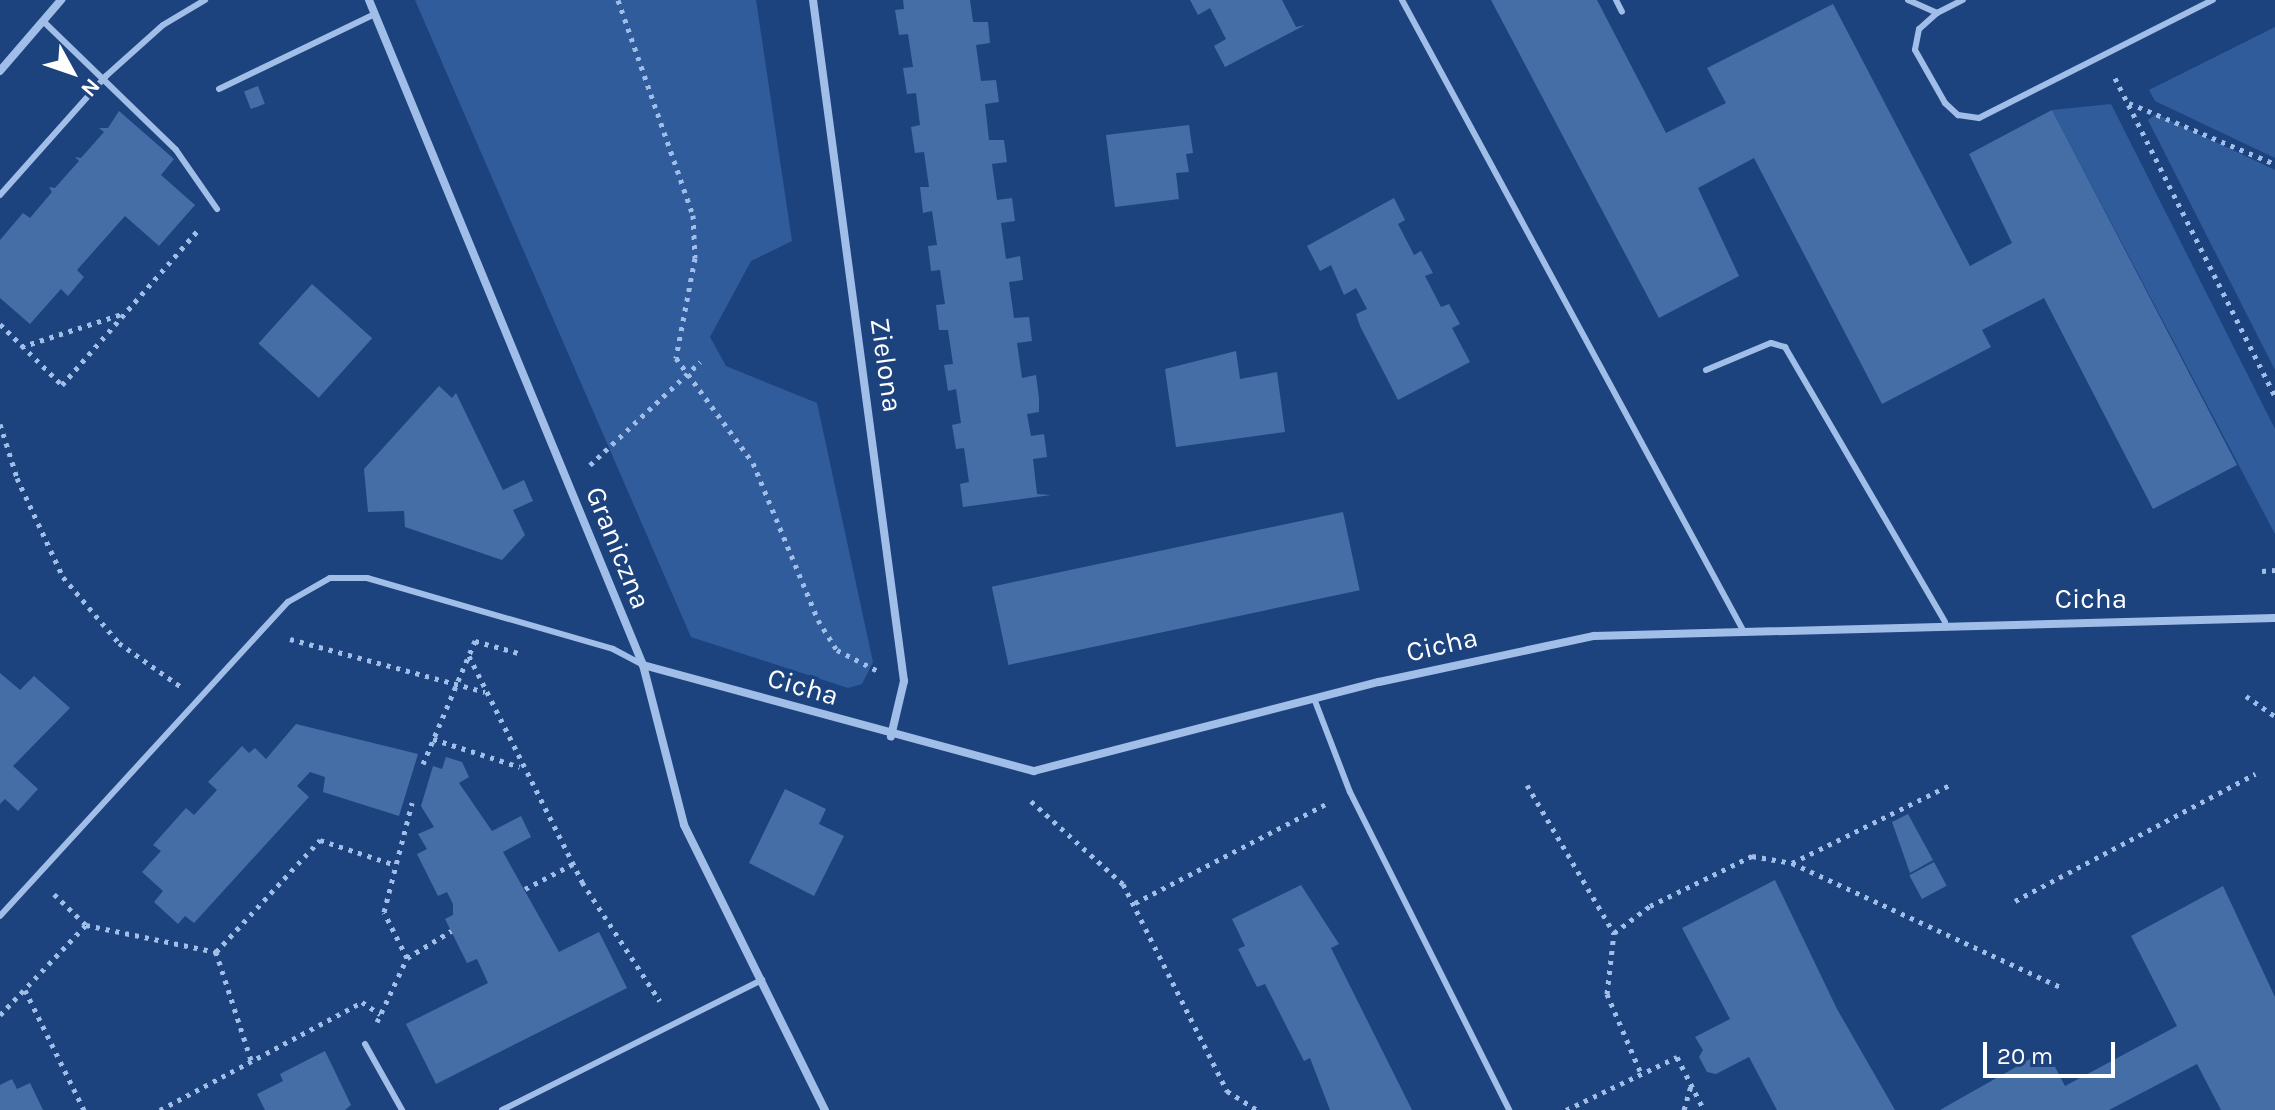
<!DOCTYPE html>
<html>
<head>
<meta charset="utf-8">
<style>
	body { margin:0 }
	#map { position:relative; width:2275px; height:1110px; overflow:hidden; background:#1d437e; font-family:Karla,sans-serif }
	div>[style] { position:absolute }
	.green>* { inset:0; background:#305c9c }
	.building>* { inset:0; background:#456ea7; transform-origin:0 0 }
	.path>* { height:5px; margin-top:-2.5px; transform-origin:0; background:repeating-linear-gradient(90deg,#a0bee8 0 4px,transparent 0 10px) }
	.service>* { height:6px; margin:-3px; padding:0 3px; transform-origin:3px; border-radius:3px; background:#a0bee8 }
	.minor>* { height:8px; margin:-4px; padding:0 4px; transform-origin:4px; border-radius:4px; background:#a0bee8 }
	span { translate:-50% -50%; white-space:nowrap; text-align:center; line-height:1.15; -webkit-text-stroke:7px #1d437e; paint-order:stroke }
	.street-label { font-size:28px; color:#fff }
	.north { position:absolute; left:32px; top:32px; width:80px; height:80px; -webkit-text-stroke:6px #1d437e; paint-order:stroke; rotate:130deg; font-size:22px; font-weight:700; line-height:32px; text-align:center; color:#fff }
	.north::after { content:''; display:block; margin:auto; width:28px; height:36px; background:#fff; clip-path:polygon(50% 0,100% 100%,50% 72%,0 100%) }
	.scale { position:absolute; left:1983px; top:1042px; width:132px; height:36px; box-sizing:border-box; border:4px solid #fff; border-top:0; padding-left:10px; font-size:24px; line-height:28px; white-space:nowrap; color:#fff; -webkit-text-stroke:6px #1d437e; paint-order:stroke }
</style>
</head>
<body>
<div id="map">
	<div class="green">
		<i style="clip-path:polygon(415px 0,756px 0,792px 241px,751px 261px,710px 337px,726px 366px,817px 403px,873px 662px,862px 684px,848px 688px,691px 637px)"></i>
		<i style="clip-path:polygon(2275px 27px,2275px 158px,2155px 101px,2149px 90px)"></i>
		<i style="clip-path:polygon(2111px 104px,2275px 429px,2275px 534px,2052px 110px)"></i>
		<i style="clip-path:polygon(2156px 114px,2275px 170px,2275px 370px,2148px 120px)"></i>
	</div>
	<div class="building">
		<i style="clip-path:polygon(903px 0,970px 0,973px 22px,988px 22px,990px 43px,976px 45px,981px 81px,996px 80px,999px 102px,985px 104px,989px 140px,1004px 140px,1007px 162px,992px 164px,997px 200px,1012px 198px,1015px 221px,1001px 223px,1006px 259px,1020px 256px,1023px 280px,1009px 282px,1014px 318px,1029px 317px,1032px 341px,1017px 343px,1022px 378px,1036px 375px,1039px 398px,1039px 412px,1027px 414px,1031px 436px,1044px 434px,1047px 457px,1033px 459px,1037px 494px,1051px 495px,963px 507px,960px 484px,969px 482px,964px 448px,956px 449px,952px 425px,961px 423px,956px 389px,948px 391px,944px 365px,953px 364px,948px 330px,939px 330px,936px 305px,945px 304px,940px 270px,931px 271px,928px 246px,937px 245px,932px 211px,923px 213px,920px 187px,929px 187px,924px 152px,915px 153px,911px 127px,920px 125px,916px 93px,907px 94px,903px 68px,913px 67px,908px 34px,899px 35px,895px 10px,904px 9px)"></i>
		<i style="clip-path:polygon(1190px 0,1282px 0,1296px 27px,1305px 25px,1225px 67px,1214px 46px,1226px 39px,1210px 8px,1198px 15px)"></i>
		<i style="clip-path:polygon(1491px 0,1597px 0,1666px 133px,1726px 103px,1707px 68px,1833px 4px,1970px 266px,2012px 243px,1969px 154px,2052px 110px,2237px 465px,2153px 509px,2044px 298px,1982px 330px,1991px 347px,1882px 404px,1754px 158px,1698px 188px,1739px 276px,1659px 318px)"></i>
		<i style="left:258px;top:86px;width:19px;height:15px;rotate:69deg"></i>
		<i style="clip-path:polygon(119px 111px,174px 159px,161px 175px,195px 205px,159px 246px,125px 216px,77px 270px,84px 277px,68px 296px,61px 289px,30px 324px,0 298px,0 240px,23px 213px,30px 218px,52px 192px,49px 187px,55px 188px,79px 161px,75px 157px,81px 158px,104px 132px,99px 128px,108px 128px)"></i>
		<i style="clip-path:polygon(1189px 125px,1193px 153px,1186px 154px,1189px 172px,1176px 173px,1179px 199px,1115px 207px,1106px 135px)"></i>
		<i style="clip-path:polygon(1394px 198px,1405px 220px,1398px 224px,1414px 255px,1421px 251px,1433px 273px,1425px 276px,1441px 307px,1449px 304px,1460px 324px,1452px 328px,1470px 362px,1398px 400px,1360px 326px,1356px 314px,1367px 309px,1356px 288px,1344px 295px,1331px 265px,1320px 271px,1307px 246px)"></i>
		<i style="left:312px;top:284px;width:81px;height:80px;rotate:42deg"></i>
		<i style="clip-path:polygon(1236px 351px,1240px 379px,1277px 372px,1285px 432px,1176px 447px,1165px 369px)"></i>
		<i style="clip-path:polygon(439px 386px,452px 398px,456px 393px,503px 490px,524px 480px,533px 501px,513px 510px,525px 535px,502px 560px,405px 527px,404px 511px,368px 512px,364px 469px)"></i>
		<i style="left:1343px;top:512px;width:80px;height:359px;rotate:78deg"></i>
		<i style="clip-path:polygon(0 673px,20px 690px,34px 676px,70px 708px,13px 766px,38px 789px,18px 811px,5px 799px,0 804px)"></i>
		<i style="clip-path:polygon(296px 724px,418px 754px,399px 816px,323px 792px,325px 777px,310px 772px,297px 786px,309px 797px,194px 923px,185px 916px,178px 924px,154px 902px,163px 891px,142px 872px,161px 851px,153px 845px,186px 808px,194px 815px,217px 790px,208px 782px,242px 746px,249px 753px,255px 748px,266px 759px)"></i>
		<i style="clip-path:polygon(446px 757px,462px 762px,469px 777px,459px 783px,492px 831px,521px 816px,531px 837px,503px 852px,559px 952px,599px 932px,627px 988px,436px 1084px,406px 1024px,488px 983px,477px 959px,467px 963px,445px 919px,453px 915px,453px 904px,447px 892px,438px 896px,417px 854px,427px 849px,418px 834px,434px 827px,421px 806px,433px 766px,442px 769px)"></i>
		<i style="clip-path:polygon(785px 789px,826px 809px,819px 824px,844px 836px,814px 896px,749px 863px)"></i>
		<i style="clip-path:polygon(1908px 814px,1933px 860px,1910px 873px,1892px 822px)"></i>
		<i style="left:1934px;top:862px;width:27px;height:28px;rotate:62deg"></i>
		<i style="clip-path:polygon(1775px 880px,1837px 1009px,1895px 1110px,1777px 1110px,1749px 1057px,1716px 1074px,1707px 1072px,1699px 1057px,1703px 1050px,1695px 1037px,1730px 1019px,1682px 928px)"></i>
		<i style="clip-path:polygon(1301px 885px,1339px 944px,1331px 948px,1412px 1110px,1330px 1110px,1310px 1058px,1304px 1061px,1265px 984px,1257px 987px,1238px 949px,1245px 946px,1232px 919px)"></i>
		<i style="clip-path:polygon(2223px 886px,2275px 997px,2275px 1110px,2221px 1110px,2197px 1064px,2109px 1110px,1940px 1110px,2046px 1050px,2065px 1086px,2177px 1026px,2131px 936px)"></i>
		<i style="clip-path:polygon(325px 1051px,351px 1105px,345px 1110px,265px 1110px,257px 1094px,283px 1081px,280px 1074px)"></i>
		<i style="clip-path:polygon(12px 1079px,17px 1089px,30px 1083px,43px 1110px,0 1110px,0 1085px)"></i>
	</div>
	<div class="path">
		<i style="left:618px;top:0;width:228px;rotate:70.8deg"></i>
		<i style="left:693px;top:215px;width:43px;rotate:87.3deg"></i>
		<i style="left:695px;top:258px;width:102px;rotate:100.8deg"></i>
		<i style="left:676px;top:358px;width:130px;rotate:53.7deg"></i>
		<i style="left:753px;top:463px;width:170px;rotate:67.5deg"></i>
		<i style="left:818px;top:620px;width:36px;rotate:58deg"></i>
		<i style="left:837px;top:650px;width:46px;rotate:27.1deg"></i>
		<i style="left:2115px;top:78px;width:356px;rotate:63.3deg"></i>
		<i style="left:2129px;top:103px;width:158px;rotate:22.7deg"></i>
		<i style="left:0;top:324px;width:87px;rotate:44.5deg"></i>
		<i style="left:62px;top:385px;width:209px;rotate:-48.7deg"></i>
		<i style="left:21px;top:347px;width:109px;rotate:-18.1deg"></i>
		<i style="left:0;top:424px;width:57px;rotate:72.5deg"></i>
		<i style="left:17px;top:478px;width:109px;rotate:65.1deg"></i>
		<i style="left:63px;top:577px;width:87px;rotate:49.7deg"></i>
		<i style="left:119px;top:643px;width:75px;rotate:35.2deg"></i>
		<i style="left:590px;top:465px;width:151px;rotate:-43.1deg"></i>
		<i style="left:2262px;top:571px;width:13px;rotate:-4deg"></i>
		<i style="left:290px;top:639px;width:202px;rotate:15.2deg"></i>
		<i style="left:469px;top:656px;width:253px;rotate:63.4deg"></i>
		<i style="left:582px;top:882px;width:142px;rotate:56.8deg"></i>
		<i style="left:2246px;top:696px;width:35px;rotate:35deg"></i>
		<i style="left:433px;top:739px;width:91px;rotate:17.8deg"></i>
		<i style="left:423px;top:764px;width:134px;rotate:-67.1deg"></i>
		<i style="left:475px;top:641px;width:49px;rotate:15.5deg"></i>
		<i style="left:1527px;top:785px;width:172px;rotate:59.6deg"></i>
		<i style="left:1031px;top:801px;width:124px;rotate:42.1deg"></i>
		<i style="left:1123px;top:884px;width:232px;rotate:63.3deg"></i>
		<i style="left:1227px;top:1091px;width:36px;rotate:32deg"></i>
		<i style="left:1792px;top:863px;width:298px;rotate:24.8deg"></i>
		<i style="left:525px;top:889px;width:54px;rotate:-27.5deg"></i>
		<i style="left:54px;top:894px;width:45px;rotate:44.1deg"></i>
		<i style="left:86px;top:925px;width:133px;rotate:11.7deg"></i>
		<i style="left:2015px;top:901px;width:272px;rotate:-27.9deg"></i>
		<i style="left:1135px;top:903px;width:217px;rotate:-27.4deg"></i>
		<i style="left:407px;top:958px;width:52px;rotate:-31.5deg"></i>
		<i style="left:25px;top:990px;width:134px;rotate:63.8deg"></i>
		<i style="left:0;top:1015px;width:124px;rotate:-46.3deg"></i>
		<i style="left:377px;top:1022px;width:71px;rotate:-64.9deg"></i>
		<i style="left:407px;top:958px;width:51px;rotate:-116.6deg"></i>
		<i style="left:384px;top:912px;width:113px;rotate:-75.6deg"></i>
		<i style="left:251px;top:1060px;width:114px;rotate:-108deg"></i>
		<i style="left:216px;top:952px;width:153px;rotate:-47.1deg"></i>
		<i style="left:320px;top:840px;width:76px;rotate:18.4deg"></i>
		<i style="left:1640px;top:1071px;width:84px;rotate:-113.2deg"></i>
		<i style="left:1607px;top:994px;width:61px;rotate:-83.5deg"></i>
		<i style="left:1614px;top:933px;width:45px;rotate:-36.9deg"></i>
		<i style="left:1650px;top:906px;width:114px;rotate:-26.1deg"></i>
		<i style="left:1752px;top:856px;width:41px;rotate:9.9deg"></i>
		<i style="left:1792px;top:863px;width:178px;rotate:-26.3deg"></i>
		<i style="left:160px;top:1110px;width:229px;rotate:-28.1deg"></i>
		<i style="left:362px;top:1002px;width:22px;rotate:34deg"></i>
		<i style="left:1566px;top:1110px;width:123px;rotate:-25.5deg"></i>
		<i style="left:1677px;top:1057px;width:59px;rotate:63deg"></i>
		<i style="left:1684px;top:1110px;width:26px;rotate:-74deg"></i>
	</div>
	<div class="service">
		<i style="left:1402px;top:0;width:719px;rotate:61.58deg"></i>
		<i style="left:1616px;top:0;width:13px;rotate:63deg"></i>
		<i style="left:1908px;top:0;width:32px;rotate:24deg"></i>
		<i style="left:1937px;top:13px;width:29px;rotate:-27deg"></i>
		<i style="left:1937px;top:13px;width:24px;rotate:138deg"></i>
		<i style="left:1919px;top:29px;width:21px;rotate:101deg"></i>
		<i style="left:1915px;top:50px;width:61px;rotate:60.5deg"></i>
		<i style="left:1945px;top:103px;width:18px;rotate:43deg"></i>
		<i style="left:1958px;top:115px;width:21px;rotate:8deg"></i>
		<i style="left:1979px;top:118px;width:262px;rotate:-26.8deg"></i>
		<i style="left:43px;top:21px;width:185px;rotate:44.1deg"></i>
		<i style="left:176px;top:150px;width:72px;rotate:55.2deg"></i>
		<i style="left:219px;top:89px;width:173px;rotate:-25.7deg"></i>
		<i style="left:0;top:195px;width:159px;rotate:-48.3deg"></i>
		<i style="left:106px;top:76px;width:76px;rotate:-41.8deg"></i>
		<i style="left:163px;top:25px;width:49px;rotate:-30.8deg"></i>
		<i style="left:1706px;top:370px;width:70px;rotate:-22.6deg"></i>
		<i style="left:1771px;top:343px;width:15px;rotate:16deg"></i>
		<i style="left:1785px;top:347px;width:318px;rotate:59.8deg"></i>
		<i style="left:1315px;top:701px;width:97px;rotate:69deg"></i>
		<i style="left:1350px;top:792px;width:356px;rotate:63.4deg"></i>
		<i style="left:0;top:916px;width:426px;rotate:-47.5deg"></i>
		<i style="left:288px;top:602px;width:48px;rotate:-29.7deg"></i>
		<i style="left:330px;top:578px;width:37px"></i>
		<i style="left:367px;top:578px;width:256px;rotate:16.1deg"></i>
		<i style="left:613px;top:649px;width:34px;rotate:28deg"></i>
		<i style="left:365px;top:1044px;width:76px;rotate:60.7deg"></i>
		<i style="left:502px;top:1110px;width:291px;rotate:-26.6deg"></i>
	</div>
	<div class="minor">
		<i style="left:369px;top:0;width:719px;rotate:67.61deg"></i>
		<i style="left:643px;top:665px;width:165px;rotate:75.6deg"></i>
		<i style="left:684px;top:825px;width:318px;rotate:63.7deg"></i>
		<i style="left:813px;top:0;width:687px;rotate:82.39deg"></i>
		<i style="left:904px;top:681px;width:57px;rotate:103.3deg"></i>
		<i style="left:0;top:71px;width:94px;rotate:-49.3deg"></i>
		<i style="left:643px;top:665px;width:405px;rotate:15.2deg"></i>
		<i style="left:1034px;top:771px;width:356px;rotate:-14.5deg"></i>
		<i style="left:1379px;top:682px;width:220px;rotate:-12.1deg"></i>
		<i style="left:1594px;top:636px;width:681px;rotate:-1.51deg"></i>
	</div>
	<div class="street-label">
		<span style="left:886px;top:365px;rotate:82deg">Zielona</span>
		<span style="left:618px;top:548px;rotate:68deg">Graniczna</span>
		<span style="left:2091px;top:599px">Cicha</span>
		<span style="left:1442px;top:645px;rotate:-13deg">Cicha</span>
		<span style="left:803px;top:687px;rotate:16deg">Cicha</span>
	</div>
	<div class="north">N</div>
	<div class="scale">20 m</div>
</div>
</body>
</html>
